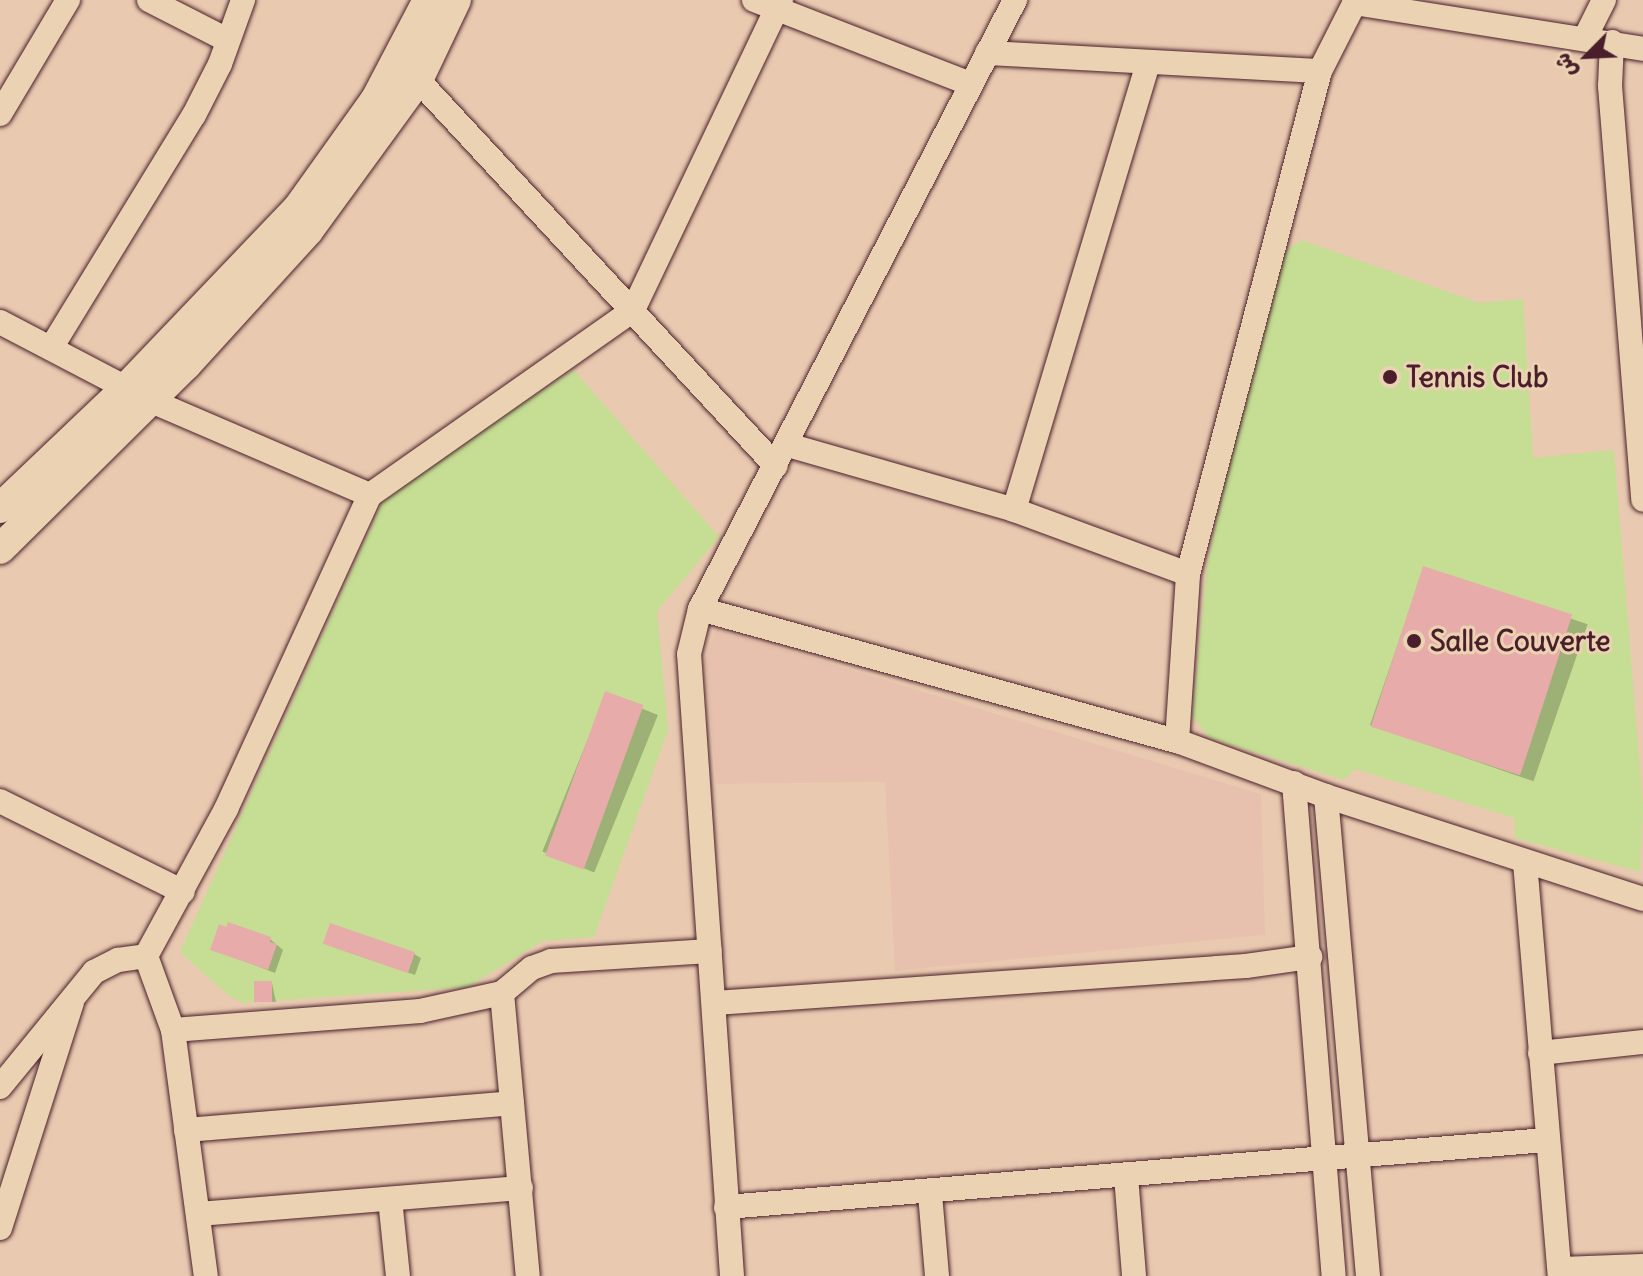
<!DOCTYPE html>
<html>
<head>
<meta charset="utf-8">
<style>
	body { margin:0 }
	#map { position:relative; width:1643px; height:1276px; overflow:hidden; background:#e9cab0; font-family:Delius,"Playpen Sans Arabic",sans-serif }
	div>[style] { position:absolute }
	.built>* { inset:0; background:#e8c1ae }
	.green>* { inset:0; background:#c5de94 }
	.shadow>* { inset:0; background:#0003; transform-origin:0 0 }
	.building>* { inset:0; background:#e7aca9; transform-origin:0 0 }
	.roads { filter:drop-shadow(0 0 2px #4a1f2b) drop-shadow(0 0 2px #4a1f2b) }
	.minor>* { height:24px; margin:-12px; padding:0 12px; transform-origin:12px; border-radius:12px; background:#ead2b2 }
	.tertiary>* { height:30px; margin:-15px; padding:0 15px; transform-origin:15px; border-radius:15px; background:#ead2b2 }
	.dots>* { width:22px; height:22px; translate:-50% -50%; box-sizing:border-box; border:4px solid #ead2b2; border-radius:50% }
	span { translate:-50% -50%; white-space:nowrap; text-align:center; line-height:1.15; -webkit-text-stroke:6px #ead2b2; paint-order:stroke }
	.poi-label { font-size:28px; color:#4a1f2b; font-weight:700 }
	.left { translate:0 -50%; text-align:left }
	.north { position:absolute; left:1547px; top:16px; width:80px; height:80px; -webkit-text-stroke:6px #ead2b2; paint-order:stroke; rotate:246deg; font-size:22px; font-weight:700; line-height:32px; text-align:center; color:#4a1f2b }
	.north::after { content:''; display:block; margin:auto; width:28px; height:36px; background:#4a1f2b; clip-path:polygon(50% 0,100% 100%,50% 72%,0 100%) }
</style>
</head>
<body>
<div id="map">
	<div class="built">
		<i style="clip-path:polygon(716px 629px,1261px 794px,1265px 935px,895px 971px,885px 782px,717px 784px,705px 661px)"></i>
	</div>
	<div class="green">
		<i style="clip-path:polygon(1302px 240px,1479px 303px,1523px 299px,1533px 458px,1614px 450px,1643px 807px,1640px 872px,1515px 838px,1514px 818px,1355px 769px,1344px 780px,1210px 738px,1192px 716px,1207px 565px,1226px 475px,1286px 250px)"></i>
		<i style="clip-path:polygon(574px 370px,719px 537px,657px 611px,668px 730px,594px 937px,543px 941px,467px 987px,244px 1003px,230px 997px,180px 952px,388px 489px)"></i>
	</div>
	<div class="shadow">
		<i style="left:1424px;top:568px;width:173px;height:166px;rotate:19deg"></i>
		<i style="left:606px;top:694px;width:56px;height:170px;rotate:22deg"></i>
		<i style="clip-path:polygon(270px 939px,283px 950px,275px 973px,212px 949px)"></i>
		<i style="clip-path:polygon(333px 947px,414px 954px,421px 958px,415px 975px)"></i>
		<i style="clip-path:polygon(272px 983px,276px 1002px,258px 1001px)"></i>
	</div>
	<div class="building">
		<i style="left:1423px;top:566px;width:157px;height:169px;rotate:18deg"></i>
		<i style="left:605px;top:691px;width:41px;height:175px;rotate:20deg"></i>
		<i style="clip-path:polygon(228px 922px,271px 937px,270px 942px,277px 944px,268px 970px,210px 950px,219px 924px,226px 927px)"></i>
		<i style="left:330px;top:923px;width:90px;height:22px;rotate:19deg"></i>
		<i style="left:254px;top:981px;width:18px;height:21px"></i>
	</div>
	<div class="roads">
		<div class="minor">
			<i style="left:149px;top:0;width:88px;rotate:27.1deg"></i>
			<i style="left:754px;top:0;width:233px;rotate:21.2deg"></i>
			<i style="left:1354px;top:3px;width:293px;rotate:9deg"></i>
			<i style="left:1586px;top:36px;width:40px;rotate:-63.4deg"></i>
			<i style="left:1612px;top:42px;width:44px;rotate:92.6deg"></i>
			<i style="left:1610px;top:86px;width:415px;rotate:85.4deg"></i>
			<i style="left:987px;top:53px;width:333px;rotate:3.1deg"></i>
			<i style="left:418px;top:80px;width:526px;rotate:47.16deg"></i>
			<i style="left:0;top:114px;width:133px;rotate:-59.2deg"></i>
			<i style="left:0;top:322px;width:168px;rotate:27.6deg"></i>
			<i style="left:149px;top:400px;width:241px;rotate:23.3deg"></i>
			<i style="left:51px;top:348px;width:273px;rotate:-58.5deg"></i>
			<i style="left:194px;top:115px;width:57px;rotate:-63deg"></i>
			<i style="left:220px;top:64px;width:68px;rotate:-70.2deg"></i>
			<i style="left:788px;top:445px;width:235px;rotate:16deg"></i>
			<i style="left:1014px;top:510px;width:185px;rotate:20.2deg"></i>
			<i style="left:1014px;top:510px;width:467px;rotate:-73.3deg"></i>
			<i style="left:700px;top:609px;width:495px;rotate:15.5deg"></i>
			<i style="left:1177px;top:741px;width:159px;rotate:20.3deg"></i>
			<i style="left:1326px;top:796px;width:333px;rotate:18deg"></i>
			<i style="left:1177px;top:741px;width:167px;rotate:-86.2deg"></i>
			<i style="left:1188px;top:574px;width:520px;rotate:-75.3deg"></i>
			<i style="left:1320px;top:71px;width:80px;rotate:-63.1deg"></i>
			<i style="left:1294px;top:783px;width:495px;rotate:85.4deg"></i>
			<i style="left:1326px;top:796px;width:482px;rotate:85deg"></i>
			<i style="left:0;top:801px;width:204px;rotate:26.4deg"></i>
			<i style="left:1525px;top:862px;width:415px;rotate:85.2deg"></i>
			<i style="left:146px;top:956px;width:79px;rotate:70deg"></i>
			<i style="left:173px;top:1030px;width:248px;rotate:82.4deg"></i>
			<i style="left:502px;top:993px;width:284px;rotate:84.8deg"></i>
			<i style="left:715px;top:1003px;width:532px;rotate:-3.99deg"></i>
			<i style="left:1246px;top:966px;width:65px;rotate:-8deg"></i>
			<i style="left:173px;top:1030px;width:248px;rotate:-4.4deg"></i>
			<i style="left:420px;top:1011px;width:84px;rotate:-12.4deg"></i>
			<i style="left:502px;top:993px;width:39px;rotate:-40deg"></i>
			<i style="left:532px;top:968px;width:20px;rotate:-20deg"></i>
			<i style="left:551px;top:961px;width:159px;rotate:-3.6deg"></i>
			<i style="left:1540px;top:1053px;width:104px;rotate:-6.1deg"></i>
			<i style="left:0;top:1087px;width:149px;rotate:-50.7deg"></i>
			<i style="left:94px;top:972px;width:27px;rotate:-27deg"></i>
			<i style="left:118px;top:960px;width:28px;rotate:-8deg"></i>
			<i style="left:146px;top:956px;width:167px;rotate:-61.4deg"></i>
			<i style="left:226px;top:809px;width:345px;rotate:-65.4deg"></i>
			<i style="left:370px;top:495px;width:322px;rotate:-35.1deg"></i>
			<i style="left:633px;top:310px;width:344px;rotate:-64.5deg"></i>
			<i style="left:186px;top:1130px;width:327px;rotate:-4.7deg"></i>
			<i style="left:1126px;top:1176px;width:100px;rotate:85.4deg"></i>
			<i style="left:930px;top:1194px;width:82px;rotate:85.1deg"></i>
			<i style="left:390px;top:1199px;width:77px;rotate:84.1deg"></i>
			<i style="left:726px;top:1207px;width:824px;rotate:-4.67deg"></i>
			<i style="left:198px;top:1214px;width:324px;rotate:-4.6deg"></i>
			<i style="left:0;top:1228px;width:236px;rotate:-72.3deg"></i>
			<i style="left:1560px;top:1269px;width:83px;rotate:-2.1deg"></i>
			<i style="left:732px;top:1276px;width:623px;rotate:-93.95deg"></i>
			<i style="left:689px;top:654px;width:46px;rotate:-76.3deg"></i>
			<i style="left:700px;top:609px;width:686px;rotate:-62.65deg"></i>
		</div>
		<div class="tertiary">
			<i style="left:0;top:508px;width:174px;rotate:-43.6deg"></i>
			<i style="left:126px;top:388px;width:249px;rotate:-46.3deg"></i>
			<i style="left:298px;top:208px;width:134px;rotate:-54.4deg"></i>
			<i style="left:376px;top:99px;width:112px;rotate:-62.3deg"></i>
			<i style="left:0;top:549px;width:262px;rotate:-44.7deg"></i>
			<i style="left:186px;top:365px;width:181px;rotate:-47.7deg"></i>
			<i style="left:308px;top:231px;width:187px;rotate:-53.9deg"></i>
			<i style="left:418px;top:80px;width:89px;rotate:-64.6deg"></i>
		</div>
	</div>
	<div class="dots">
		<i style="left:1390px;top:377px;background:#4a1f2b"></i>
		<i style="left:1414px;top:641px;background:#4a1f2b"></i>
	</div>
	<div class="poi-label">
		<span class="left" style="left:1406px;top:377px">Tennis Club</span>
		<span class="left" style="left:1430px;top:641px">Salle Couverte</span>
	</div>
	<div class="north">ش</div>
</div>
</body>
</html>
